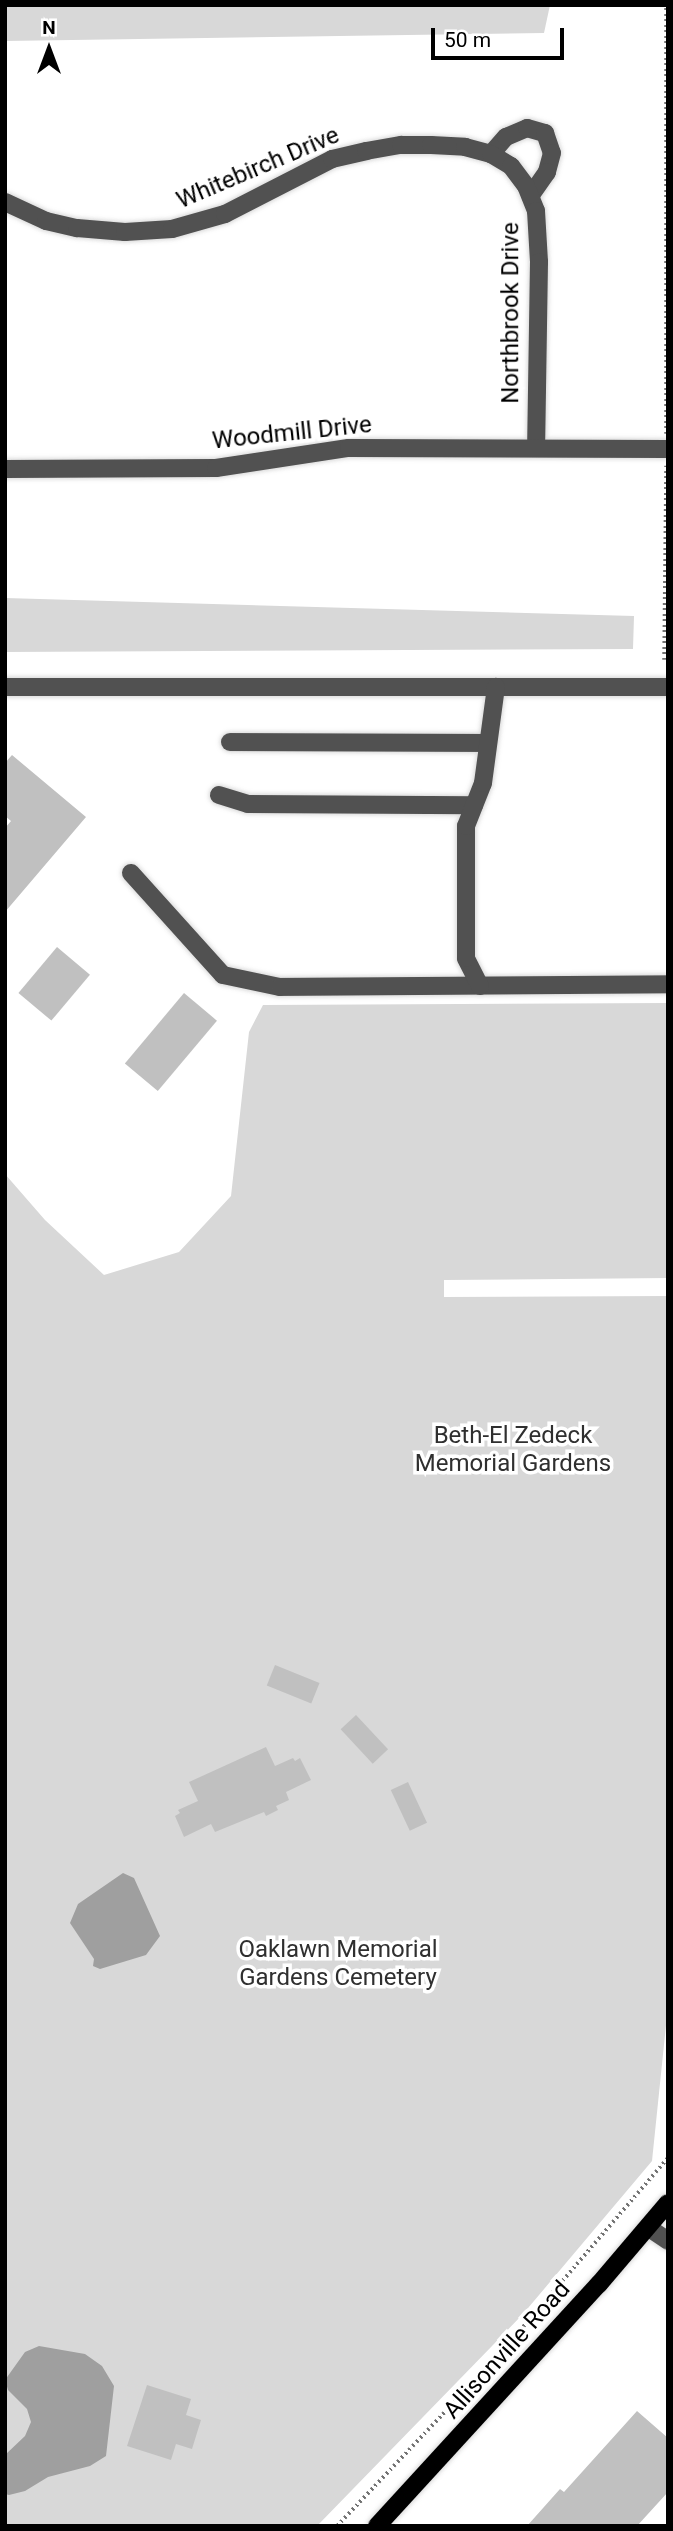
<!DOCTYPE html>
<html>
<head>
<meta charset="utf-8">
<style>
	body { margin:0 }
	#map { position:relative; width:673px; height:2531px; overflow:hidden; background:#fff; font-family:Roboto,sans-serif }
	div>[style] { position:absolute }
	.green>* { inset:0; background:#d8d8d8 }
	.water>* { inset:0; background:#9f9f9f }
	.building>* { inset:0; background:#c0c0c0; transform-origin:0 0 }
	.path>* { height:3.5px; margin-top:-1.75px; transform-origin:0; background:repeating-linear-gradient(90deg,#737373 0 2px,transparent 0 5.5px) }
	.roads { filter:drop-shadow(0 0 2px #dbdbdb) drop-shadow(0 0 2px #dbdbdb) }
	.minor>* { height:18px; margin:-9px; padding:0 9px; transform-origin:9px; border-radius:9px; background:#515151 }
	.major>* { height:18px; margin:-9px; padding:0 9px; transform-origin:9px; border-radius:9px; background:#000 }
	span { translate:-50% -50%; white-space:nowrap; text-align:center; line-height:1.15; -webkit-text-stroke:7px #fff; paint-order:stroke }
	.street-label { font-size:24px; color:#000 }
	.park-label { font-size:24px; color:#2f2f2f }
	.frame { position:absolute; inset:0; border:7px solid #000; pointer-events:none }
	.north { position:absolute; left:14px; top:14px; width:70px; height:70px; -webkit-text-stroke:5px #fff; paint-order:stroke; rotate:0deg; font-size:19px; font-weight:700; line-height:28px; text-align:center; color:#000 }
	.north::after { content:''; display:block; margin:auto; width:24px; height:32px; background:#000; clip-path:polygon(50% 0,100% 100%,50% 72%,0 100%) }
	.scale { position:absolute; left:431px; top:28px; width:133px; height:32px; box-sizing:border-box; border:4px solid #000; border-top:0; padding-left:9px; font-size:21px; line-height:24px; white-space:nowrap; color:#000; -webkit-text-stroke:5px #fff; paint-order:stroke }
</style>
</head>
<body>
<div id="map">
	<div class="green">
		<i style="clip-path:polygon(5px 5px,550px 5px,544px 33px,5px 41px)"></i>
		<i style="clip-path:polygon(5px 598px,634px 616px,633px 649px,5px 652px)"></i>
		<i style="clip-path:polygon(668px 1003px,668px 1278px,444px 1280px,444px 1297px,668px 1296px,668px 2006px,652px 2161px,523px 2314px,317px 2526px,5px 2526px,5px 1174px,45px 1220px,104px 1275px,179px 1252px,231px 1196px,249px 1032px,263px 1005px)"></i>
	</div>
	<div class="water">
		<i style="clip-path:polygon(123px 1873px,134px 1878px,160px 1936px,146px 1955px,100px 1969px,93px 1966px,94px 1959px,70px 1923px,78px 1904px)"></i>
		<i style="clip-path:polygon(39px 2346px,85px 2354px,102px 2366px,114px 2386px,106px 2456px,90px 2466px,48px 2477px,25px 2491px,9px 2495px,5px 2494px,5px 2455px,25px 2436px,31px 2422px,27px 2409px,8px 2390px,5px 2380px,25px 2352px)"></i>
	</div>
	<div class="building">
		<i style="clip-path:polygon(12px 755px,86px 817px,5px 912px,5px 828px,11px 821px,5px 816px,5px 763px)"></i>
		<i style="left:57px;top:947px;width:43px;height:60px;rotate:40deg"></i>
		<i style="left:184px;top:993px;width:43px;height:92px;rotate:40deg"></i>
		<i style="left:275px;top:1665px;width:48px;height:22px;rotate:22deg"></i>
		<i style="left:356px;top:1715px;width:47px;height:21px;rotate:47deg"></i>
		<i style="clip-path:polygon(266px 1747px,275px 1766px,293px 1758px,295px 1761px,300px 1758px,311px 1780px,286px 1792px,289px 1800px,276px 1806px,278px 1810px,266px 1816px,264px 1812px,215px 1832px,211px 1824px,184px 1837px,175px 1816px,180px 1813px,178px 1810px,198px 1801px,189px 1782px)"></i>
		<i style="left:408px;top:1782px;width:45px;height:19px;rotate:65deg"></i>
		<i style="clip-path:polygon(147px 2385px,191px 2399px,186px 2415px,201px 2420px,192px 2449px,176px 2444px,171px 2460px,127px 2446px)"></i>
		<i style="clip-path:polygon(637px 2411px,668px 2438px,668px 2492px,637px 2526px,527px 2526px,560px 2489px,564px 2492px)"></i>
	</div>
	<div class="path">
		<i style="left:666px;top:434px;width:429px;rotate:-90deg"></i>
		<i style="left:664px;top:660px;width:194px;rotate:-89.4deg"></i>
		<i style="left:337px;top:2526px;width:234px;rotate:-46.6deg"></i>
		<i style="left:498px;top:2356px;width:261px;rotate:-49.4deg"></i>
	</div>
	<div class="roads">
		<div class="minor">
			<i style="left:491px;top:154px;width:23px;rotate:-49deg"></i>
			<i style="left:506px;top:137px;width:23px;rotate:-23deg"></i>
			<i style="left:527px;top:128px;width:19px;rotate:16deg"></i>
			<i style="left:545px;top:133px;width:21px;rotate:71deg"></i>
			<i style="left:552px;top:153px;width:20px;rotate:105deg"></i>
			<i style="left:547px;top:172px;width:29px;rotate:125deg"></i>
			<i style="left:5px;top:202px;width:45px;rotate:24.9deg"></i>
			<i style="left:46px;top:221px;width:32px;rotate:13deg"></i>
			<i style="left:77px;top:228px;width:48px;rotate:4.8deg"></i>
			<i style="left:125px;top:232px;width:47px;rotate:-3.7deg"></i>
			<i style="left:172px;top:229px;width:55px;rotate:-15.8deg"></i>
			<i style="left:225px;top:214px;width:120px;rotate:-27.2deg"></i>
			<i style="left:332px;top:159px;width:35px;rotate:-13deg"></i>
			<i style="left:366px;top:151px;width:36px;rotate:-10deg"></i>
			<i style="left:401px;top:145px;width:30px"></i>
			<i style="left:431px;top:145px;width:34px;rotate:3deg"></i>
			<i style="left:465px;top:147px;width:27px;rotate:15deg"></i>
			<i style="left:491px;top:154px;width:23px;rotate:31deg"></i>
			<i style="left:511px;top:166px;width:25px;rotate:53deg"></i>
			<i style="left:526px;top:186px;width:27px;rotate:68deg"></i>
			<i style="left:536px;top:211px;width:51px;rotate:86.6deg"></i>
			<i style="left:539px;top:262px;width:186px;rotate:90.9deg"></i>
			<i style="left:5px;top:469px;width:211px;rotate:-0.3deg"></i>
			<i style="left:216px;top:468px;width:134px;rotate:-8.6deg"></i>
			<i style="left:349px;top:448px;width:319px;rotate:0.2deg"></i>
			<i style="left:5px;top:687px;width:663px"></i>
			<i style="left:230px;top:742px;width:257px;rotate:0.2deg"></i>
			<i style="left:219px;top:795px;width:30px;rotate:17deg"></i>
			<i style="left:248px;top:804px;width:226px;rotate:0.3deg"></i>
			<i style="left:131px;top:873px;width:137px;rotate:48deg"></i>
			<i style="left:223px;top:975px;width:58px;rotate:11.9deg"></i>
			<i style="left:280px;top:987px;width:388px;rotate:-0.4deg"></i>
			<i style="left:480px;top:986px;width:31px;rotate:-117deg"></i>
			<i style="left:466px;top:958px;width:132px;rotate:-90deg"></i>
			<i style="left:466px;top:826px;width:46px;rotate:-68.4deg"></i>
			<i style="left:483px;top:783px;width:97px;rotate:-82.3deg"></i>
			<i style="left:649px;top:2228px;width:23px;rotate:34deg"></i>
		</div>
		<div class="major">
			<i style="left:377px;top:2526px;width:328px;rotate:-47.5deg"></i>
			<i style="left:599px;top:2284px;width:106px;rotate:-49.6deg"></i>
		</div>
	</div>
	<div class="street-label">
		<span style="left:258px;top:168px;rotate:-23deg">Whitebirch Drive</span>
		<span style="left:511px;top:313px;rotate:-90deg">Northbrook Drive</span>
		<span style="left:292px;top:433px;rotate:-6deg">Woodmill Drive</span>
		<span style="left:507px;top:2350px;rotate:-48deg">Allisonville Road</span>
	</div>
	<div class="park-label">
		<span style="left:513px;top:1450px">Beth-El Zedeck<br>Memorial Gardens</span>
		<span style="left:338px;top:1964px">Oaklawn Memorial<br>Gardens Cemetery</span>
	</div>
	<div class="frame"></div>
	<div class="north">N</div>
	<div class="scale">50 m</div>
</div>
</body>
</html>
